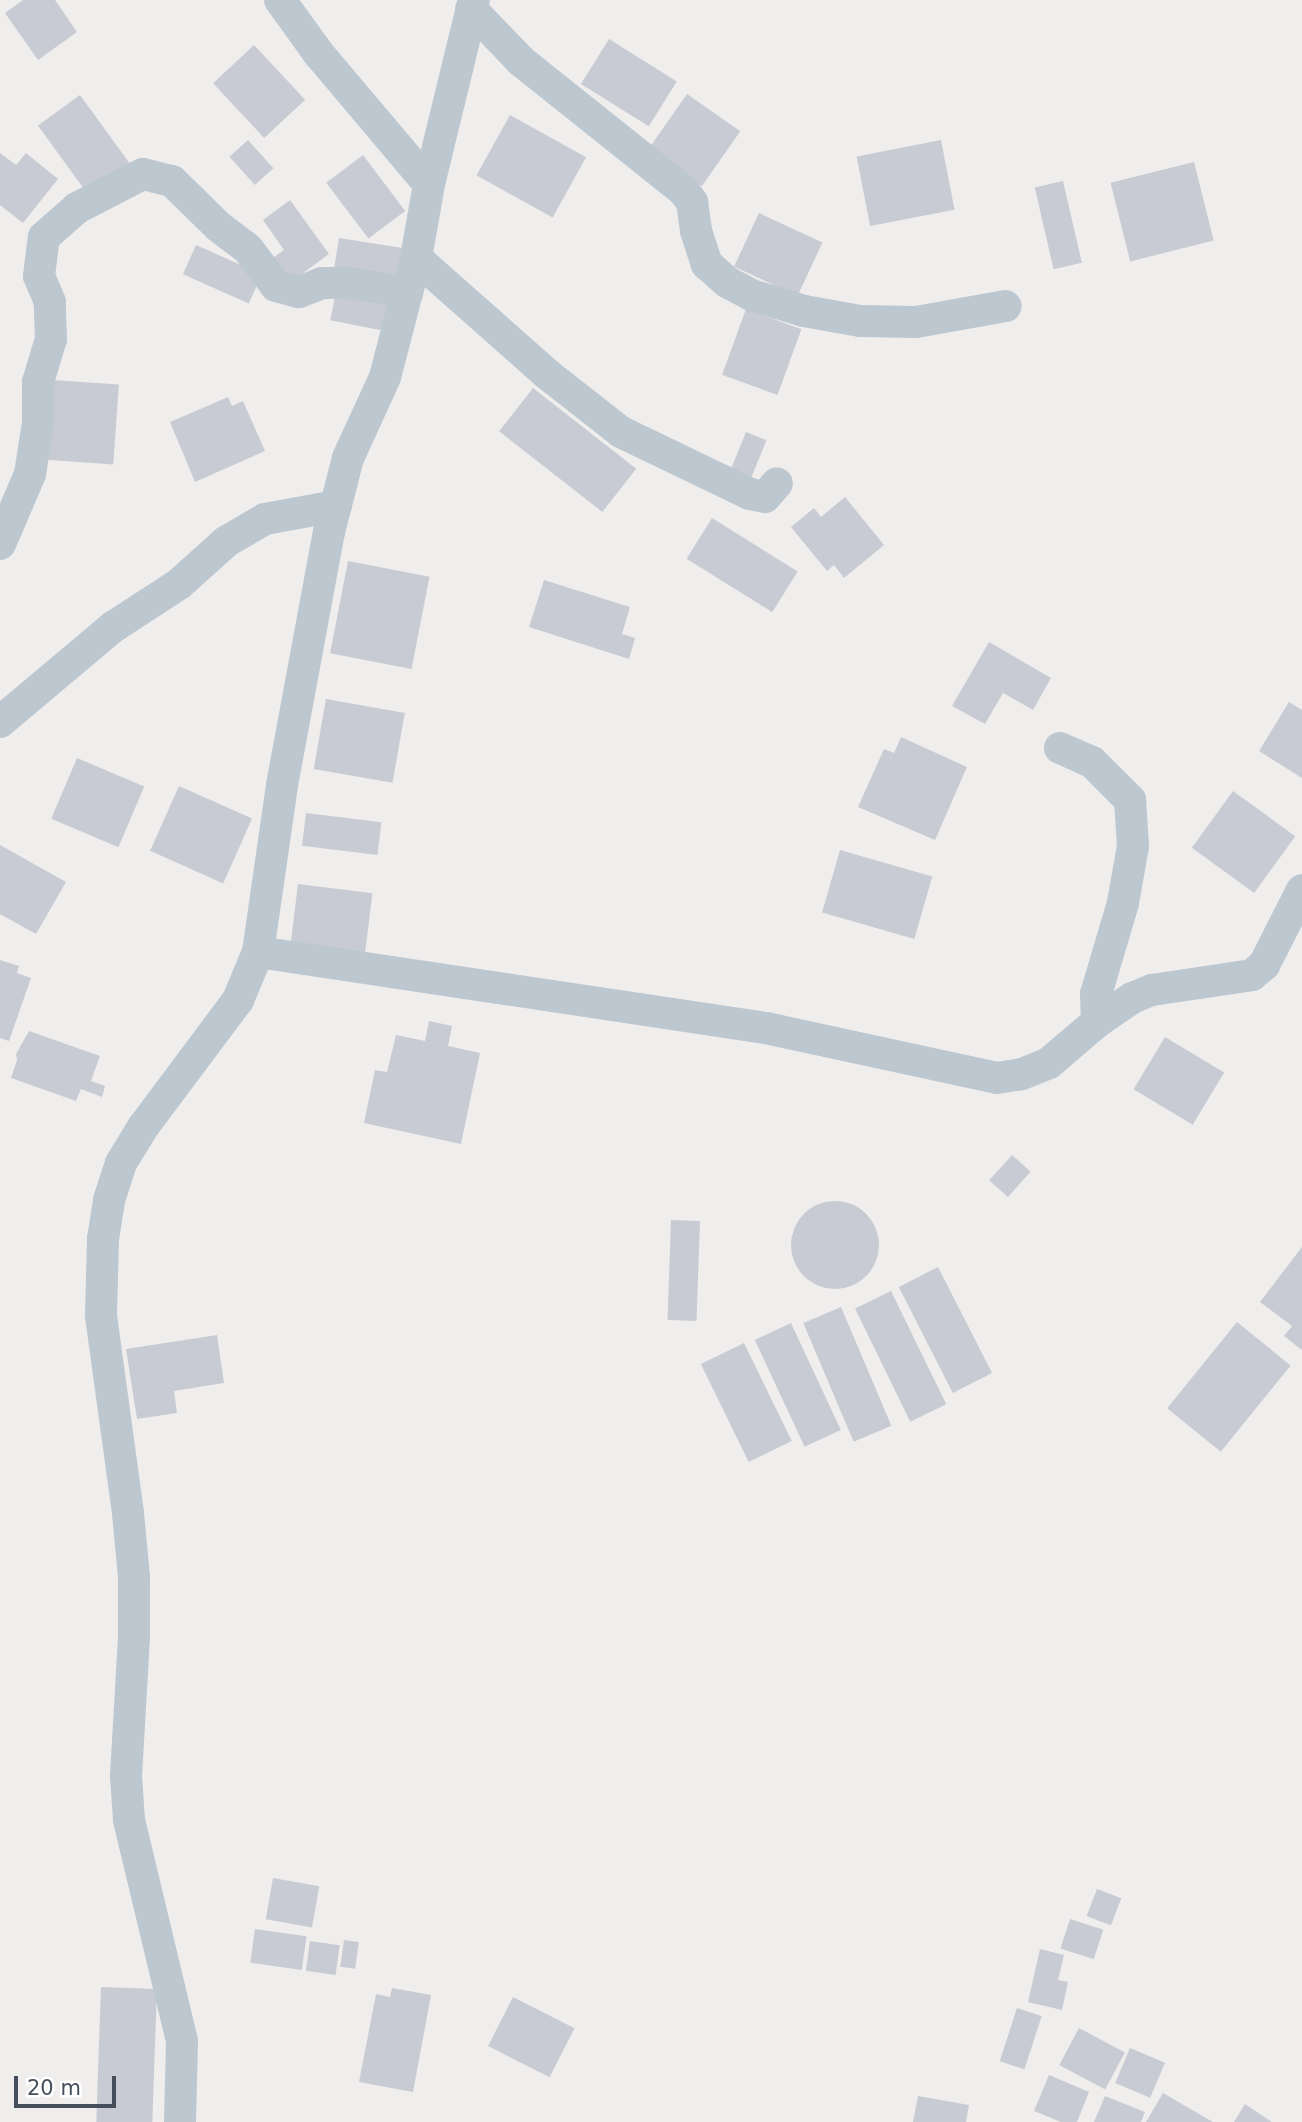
<!DOCTYPE html>
<html>
<head>
<meta charset="utf-8">
<style>
	body { margin:0 }
	#map { position:relative; width:1302px; height:2122px; overflow:hidden; background:#f0eded; font-family:"DejaVu Sans",sans-serif }
	div>[style] { position:absolute }
	.building>* { inset:0; background:#c8cbd3; transform-origin:0 0 }
	.round { border-radius:50% }
	.minor>* { height:32px; margin:-16px; padding:0 16px; transform-origin:16px; border-radius:16px; background:#bcc7d0 }
	span { translate:-50% -50%; white-space:nowrap; text-align:center; line-height:1.15; -webkit-text-stroke:5px #fff; paint-order:stroke }
	.scale { position:absolute; left:14px; top:2076px; width:102px; height:32px; box-sizing:border-box; border:4px solid #444f5b; border-top:0; padding-left:9px; font-size:21px; line-height:24px; white-space:nowrap; color:#444f5b; -webkit-text-stroke:5px #fff; paint-order:stroke }
</style>
</head>
<body>
<div id="map">
	<div class="building">
		<i style="clip-path:polygon(23px 0,55px 0,77px 32px,38px 60px,5px 13px)"></i>
		<i style="left:609px;top:39px;width:80px;height:53px;rotate:32deg"></i>
		<i style="left:254px;top:45px;width:75px;height:56px;rotate:47deg"></i>
		<i style="left:687px;top:94px;width:65px;height:67px;rotate:35deg"></i>
		<i style="left:80px;top:95px;width:84px;height:52px;rotate:54deg"></i>
		<i style="left:510px;top:115px;width:87px;height:69px;rotate:29deg"></i>
		<i style="left:248px;top:140px;width:38px;height:25px;rotate:48deg"></i>
		<i style="left:941px;top:140px;width:71px;height:86px;rotate:79deg"></i>
		<i style="clip-path:polygon(0 153px,16px 165px,26px 153px,58px 179px,23px 223px,0 205px)"></i>
		<i style="left:363px;top:155px;width:70px;height:46px;rotate:53deg"></i>
		<i style="left:1194px;top:162px;width:81px;height:86px;rotate:76deg"></i>
		<i style="left:1063px;top:181px;width:84px;height:29px;rotate:77deg"></i>
		<i style="clip-path:polygon(290px 200px,329px 254px,288px 284px,270px 260px,284px 250px,263px 220px)"></i>
		<i style="left:759px;top:213px;width:70px;height:59px;rotate:25deg"></i>
		<i style="left:339px;top:238px;width:66px;height:38px;rotate:9deg"></i>
		<i style="left:196px;top:245px;width:72px;height:32px;rotate:24deg"></i>
		<i style="left:337px;top:286px;width:57px;height:35px;rotate:11deg"></i>
		<i style="left:746px;top:309px;width:59px;height:70px;rotate:20deg"></i>
		<i style="left:53px;top:380px;width:66px;height:80px;rotate:4deg"></i>
		<i style="left:533px;top:388px;width:131px;height:55px;rotate:38deg"></i>
		<i style="clip-path:polygon(228px 397px,232px 406px,243px 401px,265px 451px,195px 482px,170px 422px)"></i>
		<i style="left:746px;top:432px;width:22px;height:43px;rotate:22deg"></i>
		<i style="clip-path:polygon(845px 497px,884px 545px,844px 578px,834px 565px,827px 571px,791px 527px,814px 508px,821px 517px)"></i>
		<i style="left:712px;top:518px;width:101px;height:48px;rotate:32deg"></i>
		<i style="left:348px;top:561px;width:83px;height:94px;rotate:11deg"></i>
		<i style="clip-path:polygon(544px 580px,630px 607px,622px 634px,635px 638px,629px 659px,529px 627px)"></i>
		<i style="clip-path:polygon(989px 642px,1051px 678px,1033px 710px,1003px 693px,985px 724px,952px 706px)"></i>
		<i style="left:326px;top:699px;width:80px;height:71px;rotate:10deg"></i>
		<i style="clip-path:polygon(1289px 702px,1302px 710px,1302px 778px,1259px 751px)"></i>
		<i style="clip-path:polygon(901px 737px,967px 767px,935px 840px,858px 807px,884px 749px,894px 753px)"></i>
		<i style="left:77px;top:758px;width:73px;height:66px;rotate:23deg"></i>
		<i style="left:179px;top:786px;width:80px;height:71px;rotate:24deg"></i>
		<i style="left:1233px;top:791px;width:77px;height:70px;rotate:36deg"></i>
		<i style="left:306px;top:813px;width:76px;height:33px;rotate:7deg"></i>
		<i style="clip-path:polygon(0 845px,66px 882px,36px 934px,0 914px)"></i>
		<i style="left:840px;top:850px;width:96px;height:65px;rotate:16deg"></i>
		<i style="left:298px;top:884px;width:75px;height:61px;rotate:7deg"></i>
		<i style="clip-path:polygon(0 960px,19px 966px,17px 973px,31px 978px,9px 1041px,0 1038px)"></i>
		<i style="clip-path:polygon(429px 1021px,452px 1026px,448px 1046px,480px 1053px,461px 1144px,364px 1123px,375px 1070px,387px 1072px,396px 1035px,425px 1041px)"></i>
		<i style="clip-path:polygon(29px 1031px,100px 1056px,91px 1081px,105px 1086px,102px 1097px,81px 1089px,76px 1101px,11px 1078px,17px 1060px,16px 1054px)"></i>
		<i style="left:1165px;top:1037px;width:69px;height:61px;rotate:31deg"></i>
		<i style="left:1012px;top:1155px;width:25px;height:34px;rotate:42deg"></i>
		<i class="round" style="left:791px;top:1201px;width:88px;height:88px"></i>
		<i style="left:671px;top:1220px;width:29px;height:100px;rotate:2deg"></i>
		<i style="clip-path:polygon(1302px 1247px,1302px 1350px,1284px 1336px,1292px 1326px,1260px 1302px)"></i>
		<i style="left:938px;top:1267px;width:119px;height:44px;rotate:63deg"></i>
		<i style="left:891px;top:1291px;width:126px;height:40px;rotate:64deg"></i>
		<i style="left:841px;top:1307px;width:129px;height:41px;rotate:67deg"></i>
		<i style="left:1237px;top:1322px;width:69px;height:111px;rotate:39deg"></i>
		<i style="left:791px;top:1323px;width:118px;height:40px;rotate:65deg"></i>
		<i style="clip-path:polygon(217px 1335px,224px 1383px,174px 1391px,177px 1413px,137px 1419px,126px 1349px)"></i>
		<i style="left:744px;top:1343px;width:109px;height:48px;rotate:64deg"></i>
		<i style="left:273px;top:1878px;width:47px;height:42px;rotate:10deg"></i>
		<i style="left:1097px;top:1889px;width:26px;height:29px;rotate:21deg"></i>
		<i style="left:1070px;top:1919px;width:35px;height:31px;rotate:18deg"></i>
		<i style="left:255px;top:1929px;width:52px;height:34px;rotate:8deg"></i>
		<i style="left:344px;top:1940px;width:15px;height:27px;rotate:8deg"></i>
		<i style="left:310px;top:1941px;width:30px;height:30px;rotate:8deg"></i>
		<i style="clip-path:polygon(1040px 1949px,1064px 1955px,1058px 1980px,1068px 1982px,1062px 2010px,1028px 2002px)"></i>
		<i style="left:101px;top:1987px;width:56px;height:135px;rotate:2deg"></i>
		<i style="clip-path:polygon(392px 1988px,431px 1995px,413px 2092px,359px 2082px,376px 1994px,390px 1997px)"></i>
		<i style="left:513px;top:1997px;width:69px;height:55px;rotate:27deg"></i>
		<i style="left:1017px;top:2008px;width:26px;height:56px;rotate:18deg"></i>
		<i style="left:1079px;top:2028px;width:52px;height:42px;rotate:28deg"></i>
		<i style="left:1130px;top:2048px;width:38px;height:38px;rotate:23deg"></i>
		<i style="clip-path:polygon(1049px 2075px,1089px 2092px,1077px 2122px,1061px 2122px,1034px 2111px)"></i>
		<i style="clip-path:polygon(1163px 2093px,1213px 2122px,1146px 2122px)"></i>
		<i style="clip-path:polygon(918px 2096px,969px 2105px,966px 2122px,913px 2122px)"></i>
		<i style="clip-path:polygon(1105px 2096px,1145px 2112px,1141px 2122px,1094px 2122px)"></i>
		<i style="clip-path:polygon(1245px 2104px,1272px 2122px,1234px 2122px)"></i>
	</div>
	<div class="minor">
		<i style="left:280px;top:0;width:67px;rotate:54.2deg"></i>
		<i style="left:319px;top:54px;width:170px;rotate:49.8deg"></i>
		<i style="left:471px;top:9px;width:72px;rotate:46.1deg"></i>
		<i style="left:521px;top:61px;width:208px;rotate:38.6deg"></i>
		<i style="left:684px;top:191px;width:14px;rotate:54deg"></i>
		<i style="left:692px;top:202px;width:29px;rotate:82deg"></i>
		<i style="left:696px;top:231px;width:35px;rotate:72deg"></i>
		<i style="left:707px;top:264px;width:27px;rotate:42deg"></i>
		<i style="left:727px;top:282px;width:27px;rotate:28deg"></i>
		<i style="left:751px;top:295px;width:55px;rotate:16.8deg"></i>
		<i style="left:804px;top:311px;width:57px;rotate:10.1deg"></i>
		<i style="left:860px;top:321px;width:56px;rotate:1deg"></i>
		<i style="left:916px;top:322px;width:91px;rotate:-10.1deg"></i>
		<i style="left:416px;top:258px;width:175px;rotate:41.5deg"></i>
		<i style="left:547px;top:374px;width:94px;rotate:38.1deg"></i>
		<i style="left:621px;top:432px;width:143px;rotate:25.7deg"></i>
		<i style="left:750px;top:494px;width:15px;rotate:11deg"></i>
		<i style="left:765px;top:497px;width:18px;rotate:-49deg"></i>
		<i style="left:0;top:544px;width:76px;rotate:-66.8deg"></i>
		<i style="left:30px;top:474px;width:52px;rotate:-81.1deg"></i>
		<i style="left:38px;top:423px;width:41px;rotate:-90deg"></i>
		<i style="left:38px;top:382px;width:45px;rotate:-73.2deg"></i>
		<i style="left:51px;top:339px;width:37px;rotate:-92deg"></i>
		<i style="left:50px;top:302px;width:28px;rotate:-113deg"></i>
		<i style="left:39px;top:276px;width:39px;rotate:-83deg"></i>
		<i style="left:44px;top:237px;width:44px;rotate:-41.3deg"></i>
		<i style="left:77px;top:208px;width:74px;rotate:-27.3deg"></i>
		<i style="left:143px;top:174px;width:30px;rotate:14deg"></i>
		<i style="left:172px;top:181px;width:66px;rotate:44.4deg"></i>
		<i style="left:219px;top:227px;width:36px;rotate:37deg"></i>
		<i style="left:248px;top:249px;width:46px;rotate:52.9deg"></i>
		<i style="left:276px;top:286px;width:24px;rotate:15deg"></i>
		<i style="left:299px;top:292px;width:25px;rotate:-21deg"></i>
		<i style="left:322px;top:283px;width:25px"></i>
		<i style="left:347px;top:283px;width:61px;rotate:8.5deg"></i>
		<i style="left:0;top:722px;width:148px;rotate:-40.1deg"></i>
		<i style="left:113px;top:627px;width:79px;rotate:-33.1deg"></i>
		<i style="left:179px;top:584px;width:64px;rotate:-41.9deg"></i>
		<i style="left:227px;top:541px;width:44px;rotate:-30.1deg"></i>
		<i style="left:265px;top:519px;width:72px;rotate:-10.4deg"></i>
		<i style="left:1060px;top:748px;width:35px;rotate:24deg"></i>
		<i style="left:1092px;top:762px;width:54px;rotate:45deg"></i>
		<i style="left:1130px;top:800px;width:46px;rotate:86.3deg"></i>
		<i style="left:1133px;top:846px;width:58px;rotate:100deg"></i>
		<i style="left:1123px;top:903px;width:95px;rotate:106.5deg"></i>
		<i style="left:1096px;top:994px;width:28px;rotate:88deg"></i>
		<i style="left:258px;top:952px;width:514px;rotate:8.51deg"></i>
		<i style="left:766px;top:1028px;width:236px;rotate:12.2deg"></i>
		<i style="left:997px;top:1078px;width:25px;rotate:-9deg"></i>
		<i style="left:1022px;top:1074px;width:29px;rotate:-22deg"></i>
		<i style="left:1049px;top:1063px;width:63px;rotate:-40.5deg"></i>
		<i style="left:1097px;top:1022px;width:42px;rotate:-34.4deg"></i>
		<i style="left:1132px;top:998px;width:22px;rotate:-22deg"></i>
		<i style="left:1152px;top:990px;width:101px;rotate:-8.5deg"></i>
		<i style="left:1252px;top:975px;width:16px;rotate:-40deg"></i>
		<i style="left:1264px;top:965px;width:84px;rotate:-63.1deg"></i>
		<i style="left:180px;top:2122px;width:81px;rotate:-88.6deg"></i>
		<i style="left:182px;top:2041px;width:227px;rotate:-103.5deg"></i>
		<i style="left:129px;top:1820px;width:44px;rotate:-93.9deg"></i>
		<i style="left:126px;top:1776px;width:140px;rotate:-86.7deg"></i>
		<i style="left:134px;top:1636px;width:59px;rotate:-90deg"></i>
		<i style="left:134px;top:1577px;width:64px;rotate:-95.4deg"></i>
		<i style="left:128px;top:1513px;width:200px;rotate:-97.8deg"></i>
		<i style="left:101px;top:1315px;width:76px;rotate:-88.5deg"></i>
		<i style="left:103px;top:1239px;width:39px;rotate:-81deg"></i>
		<i style="left:109px;top:1200px;width:39px;rotate:-72deg"></i>
		<i style="left:121px;top:1163px;width:42px;rotate:-58.6deg"></i>
		<i style="left:143px;top:1127px;width:159px;rotate:-53.2deg"></i>
		<i style="left:238px;top:1000px;width:52px;rotate:-67.4deg"></i>
		<i style="left:258px;top:952px;width:169px;rotate:-81.8deg"></i>
		<i style="left:282px;top:785px;width:257px;rotate:-79.5deg"></i>
		<i style="left:329px;top:532px;width:76px;rotate:-75.6deg"></i>
		<i style="left:348px;top:458px;width:89px;rotate:-65.4deg"></i>
		<i style="left:385px;top:377px;width:123px;rotate:-75.4deg"></i>
		<i style="left:416px;top:258px;width:75px;rotate:-80deg"></i>
		<i style="left:429px;top:184px;width:189px;rotate:-76.3deg"></i>
	</div>
	<div class="scale">20 m</div>
</div>
</body>
</html>
